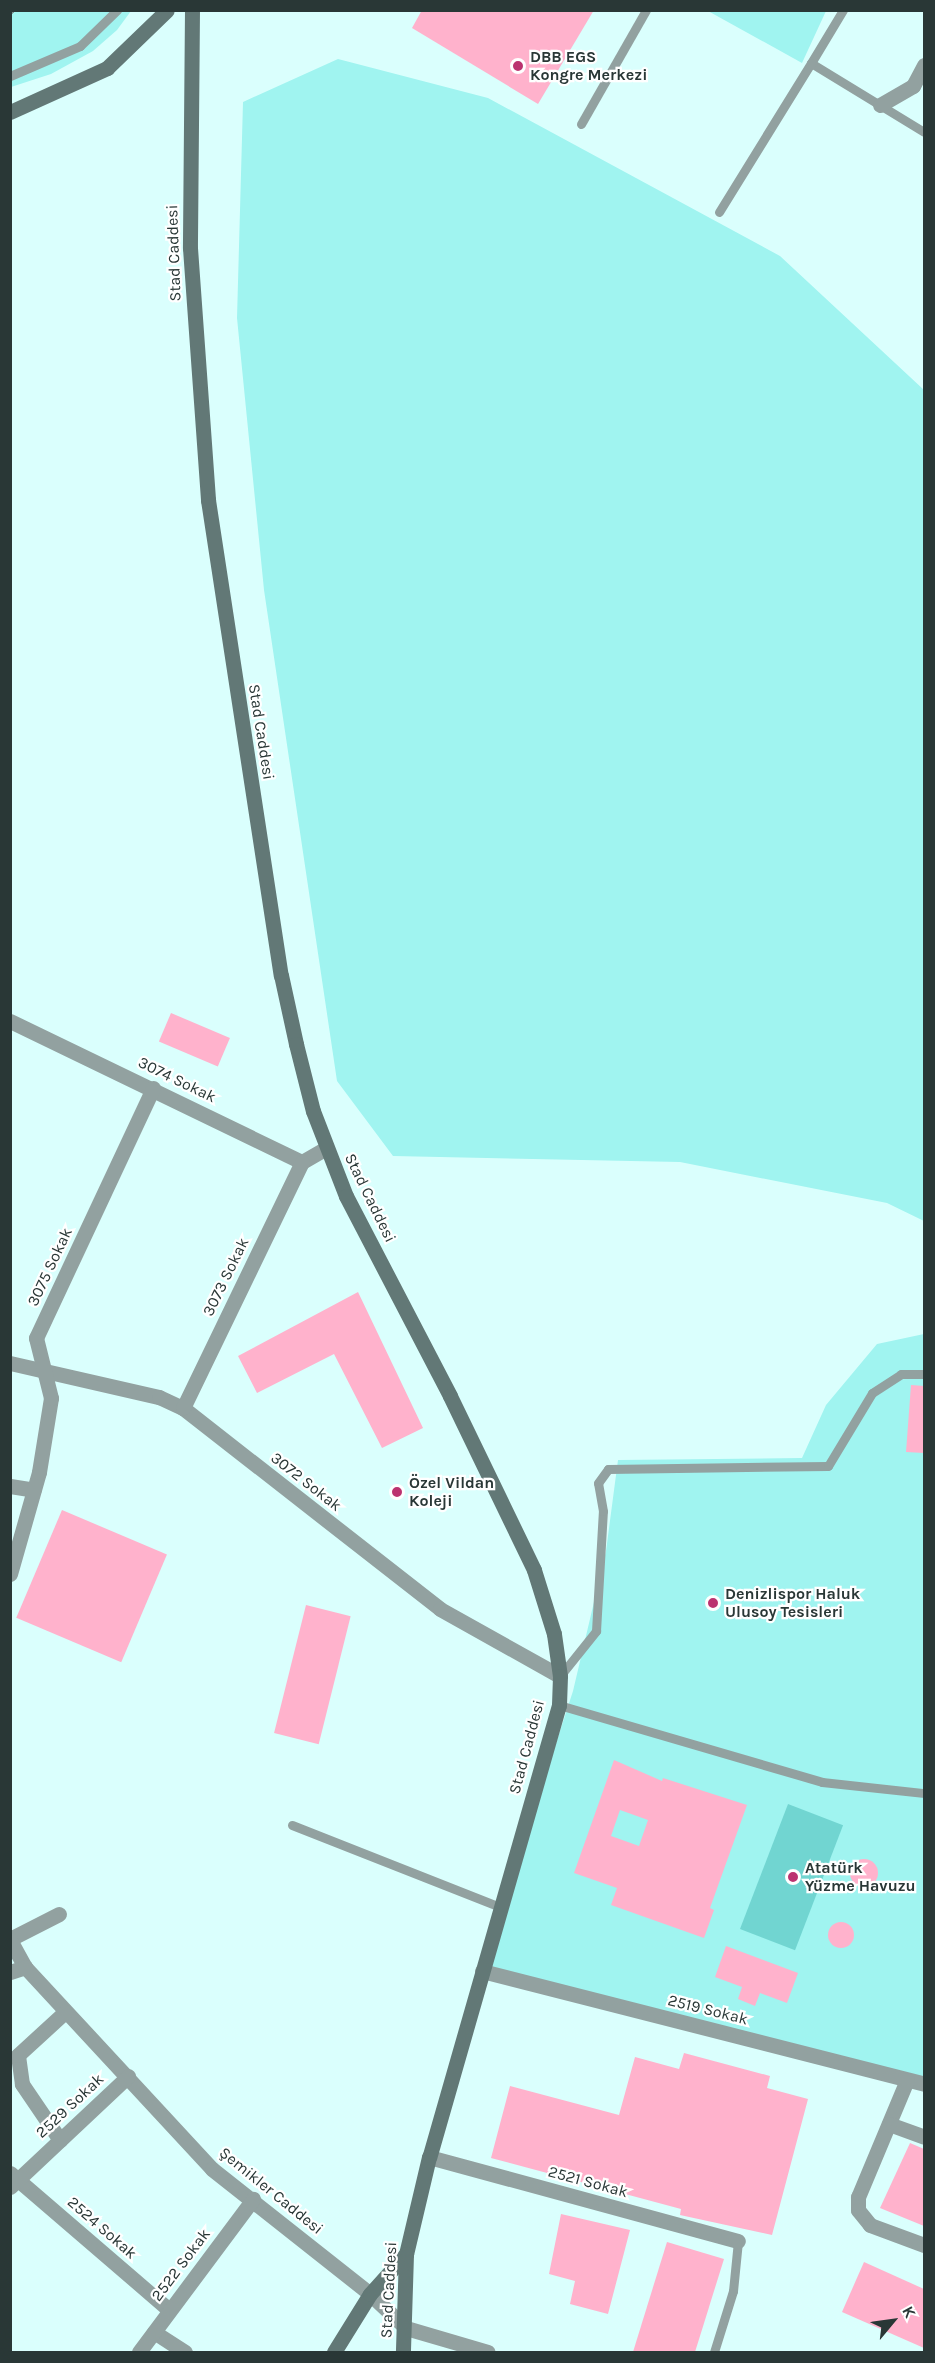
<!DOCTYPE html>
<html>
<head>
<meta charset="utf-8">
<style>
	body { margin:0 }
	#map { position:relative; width:935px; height:2363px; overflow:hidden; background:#dafffd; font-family:Karla,sans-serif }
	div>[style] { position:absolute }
	.green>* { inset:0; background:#a0f4f0 }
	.water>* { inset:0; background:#71d5d1; transform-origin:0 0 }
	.building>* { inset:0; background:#ffb2cc; transform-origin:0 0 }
	.round { border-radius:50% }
	.path>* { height:3px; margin-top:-1.5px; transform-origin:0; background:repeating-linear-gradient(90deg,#799290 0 3px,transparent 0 6px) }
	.lane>* { height:9px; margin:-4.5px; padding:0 4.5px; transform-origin:4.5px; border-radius:4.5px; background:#92a1a0 }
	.street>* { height:15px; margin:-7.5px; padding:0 7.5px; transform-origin:7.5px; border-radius:7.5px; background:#92a1a0 }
	.secondary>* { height:15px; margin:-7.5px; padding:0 7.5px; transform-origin:7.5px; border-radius:7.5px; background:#627876 }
	.dots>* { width:16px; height:16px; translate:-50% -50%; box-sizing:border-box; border:3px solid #fff; border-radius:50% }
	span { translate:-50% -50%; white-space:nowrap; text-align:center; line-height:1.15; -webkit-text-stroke:4.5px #fff; paint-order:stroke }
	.poi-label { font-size:16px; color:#293736; font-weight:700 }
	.left { translate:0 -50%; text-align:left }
	.street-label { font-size:16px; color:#293736 }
	.frame { position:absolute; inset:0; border:12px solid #293736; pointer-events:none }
	.north { position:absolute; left:863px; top:2291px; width:60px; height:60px; -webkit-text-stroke:4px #fff; paint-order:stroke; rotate:61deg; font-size:16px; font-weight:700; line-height:24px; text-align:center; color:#293736 }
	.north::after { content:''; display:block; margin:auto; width:21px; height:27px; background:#293736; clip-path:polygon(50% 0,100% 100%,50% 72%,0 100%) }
</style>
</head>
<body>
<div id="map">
	<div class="green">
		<i style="clip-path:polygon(11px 11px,131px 11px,117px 30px,93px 51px,51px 74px,11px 87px)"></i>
		<i style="clip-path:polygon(708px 11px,826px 11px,802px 63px)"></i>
		<i style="clip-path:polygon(338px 59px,488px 98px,780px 256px,924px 390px,924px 1221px,887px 1203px,680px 1162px,393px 1156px,337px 1081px,264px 590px,237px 318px,243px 102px)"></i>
		<i style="clip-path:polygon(924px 1334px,924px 2082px,482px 1971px,573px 1691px,606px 1551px,618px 1460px,802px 1458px,826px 1405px,877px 1344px)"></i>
	</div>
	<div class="water">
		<i style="left:788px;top:1804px;width:59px;height:134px;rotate:21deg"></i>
	</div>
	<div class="building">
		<i style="clip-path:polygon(422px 10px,594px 10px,538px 104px,412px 28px)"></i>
		<i style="left:171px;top:1013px;width:64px;height:31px;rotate:23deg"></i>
		<i style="clip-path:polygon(358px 1292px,423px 1428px,382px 1448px,334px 1354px,257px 1393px,238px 1356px)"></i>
		<i style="clip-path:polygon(911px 1385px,924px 1386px,924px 1453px,906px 1452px)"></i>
		<i style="left:62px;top:1510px;width:114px;height:117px;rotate:23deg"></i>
		<i style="left:306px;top:1605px;width:46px;height:132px;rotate:14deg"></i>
		<i style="clip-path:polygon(evenodd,614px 1760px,662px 1781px,663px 1778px,747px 1805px,710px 1908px,714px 1910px,704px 1938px,611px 1905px,617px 1888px,574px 1873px,614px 1760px,620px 1810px,648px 1820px,639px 1846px,611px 1836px,620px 1810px)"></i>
		<i class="round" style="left:850px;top:1859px;width:28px;height:28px"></i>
		<i class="round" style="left:828px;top:1922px;width:26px;height:26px"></i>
		<i style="clip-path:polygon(726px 1946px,798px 1973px,787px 2003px,760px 1993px,755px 2006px,738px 1999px,742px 1987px,715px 1977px)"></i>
		<i style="clip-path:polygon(684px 2053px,770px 2076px,767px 2088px,808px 2099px,772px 2235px,680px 2215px,681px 2209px,491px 2158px,510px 2086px,619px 2115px,635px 2057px,679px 2069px)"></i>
		<i style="clip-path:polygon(910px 2143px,924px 2149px,924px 2226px,880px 2208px)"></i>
		<i style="clip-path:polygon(561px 2214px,630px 2230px,608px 2314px,570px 2304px,575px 2281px,549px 2274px)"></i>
		<i style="clip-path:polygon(667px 2242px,724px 2259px,695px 2352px,633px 2352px)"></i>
		<i style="clip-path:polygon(864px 2262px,924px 2289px,924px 2348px,842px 2312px)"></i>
	</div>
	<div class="path">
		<i style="left:12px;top:10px;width:4px;rotate:56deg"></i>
	</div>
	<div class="lane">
		<i style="left:843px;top:10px;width:62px;rotate:121.1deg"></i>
		<i style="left:811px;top:63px;width:132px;rotate:31.4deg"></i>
		<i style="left:10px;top:76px;width:76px;rotate:-23.2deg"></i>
		<i style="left:80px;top:46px;width:52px;rotate:-44.2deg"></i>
		<i style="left:581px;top:124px;width:131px;rotate:-60.3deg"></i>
		<i style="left:719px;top:212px;width:175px;rotate:-58.3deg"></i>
		<i style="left:560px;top:1676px;width:58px;rotate:-51.3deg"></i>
		<i style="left:596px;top:1631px;width:120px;rotate:-86.7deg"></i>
		<i style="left:603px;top:1511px;width:28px;rotate:-100deg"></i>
		<i style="left:598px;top:1483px;width:17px;rotate:-54deg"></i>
		<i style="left:608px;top:1469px;width:220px;rotate:-0.8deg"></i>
		<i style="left:828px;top:1466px;width:85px;rotate:-58.9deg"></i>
		<i style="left:872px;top:1393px;width:35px;rotate:-33deg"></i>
		<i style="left:901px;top:1374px;width:23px"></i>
		<i style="left:559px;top:1705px;width:274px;rotate:16.3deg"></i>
		<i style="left:822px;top:1782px;width:103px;rotate:6.2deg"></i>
		<i style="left:292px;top:1825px;width:224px;rotate:21.5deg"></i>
		<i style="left:714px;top:2352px;width:64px;rotate:-72.7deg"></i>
		<i style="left:733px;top:2291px;width:50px;rotate:-84.3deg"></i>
	</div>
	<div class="street">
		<i style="left:880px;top:105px;width:38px;rotate:-30deg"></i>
		<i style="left:913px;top:86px;width:24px;rotate:-62deg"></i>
		<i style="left:10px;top:1021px;width:324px;rotate:25.8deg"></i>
		<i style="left:302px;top:1162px;width:28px;rotate:-30deg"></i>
		<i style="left:10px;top:1363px;width:153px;rotate:12.9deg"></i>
		<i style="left:159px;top:1397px;width:26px;rotate:25deg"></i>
		<i style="left:183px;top:1408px;width:326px;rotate:38deg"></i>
		<i style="left:440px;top:1609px;width:137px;rotate:29.2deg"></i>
		<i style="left:183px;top:1408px;width:273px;rotate:-64.2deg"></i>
		<i style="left:10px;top:1486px;width:24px;rotate:9deg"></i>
		<i style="left:10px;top:1574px;width:106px;rotate:-74.1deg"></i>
		<i style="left:39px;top:1472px;width:75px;rotate:-80.8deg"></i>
		<i style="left:51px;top:1398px;width:62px;rotate:-104deg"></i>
		<i style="left:36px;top:1338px;width:276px;rotate:-64.9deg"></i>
		<i style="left:10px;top:1939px;width:55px;rotate:-27deg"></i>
		<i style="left:10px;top:1940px;width:31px;rotate:61deg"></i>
		<i style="left:482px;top:1971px;width:456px;rotate:14.3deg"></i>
		<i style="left:10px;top:1972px;width:16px;rotate:-18deg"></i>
		<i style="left:25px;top:1967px;width:275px;rotate:47.2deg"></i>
		<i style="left:212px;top:2169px;width:201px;rotate:38.3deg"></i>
		<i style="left:370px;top:2294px;width:50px;rotate:43.4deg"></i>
		<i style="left:406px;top:2328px;width:85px;rotate:16.3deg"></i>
		<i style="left:907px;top:2080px;width:127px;rotate:112.7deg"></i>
		<i style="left:858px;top:2197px;width:13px;rotate:90deg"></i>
		<i style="left:858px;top:2210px;width:19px;rotate:51deg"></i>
		<i style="left:870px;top:2225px;width:58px;rotate:20.3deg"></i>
		<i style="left:889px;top:2124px;width:37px;rotate:20deg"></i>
		<i style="left:60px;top:2140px;width:68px;rotate:-124.2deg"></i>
		<i style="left:22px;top:2084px;width:29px;rotate:-98deg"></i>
		<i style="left:18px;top:2055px;width:64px;rotate:-42.5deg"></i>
		<i style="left:429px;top:2157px;width:320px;rotate:15.2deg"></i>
		<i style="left:10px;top:2173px;width:210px;rotate:40.7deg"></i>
		<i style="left:10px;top:2187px;width:162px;rotate:-43.2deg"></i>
		<i style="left:154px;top:2332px;width:37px;rotate:33deg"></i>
		<i style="left:139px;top:2352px;width:191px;rotate:-53.3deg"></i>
	</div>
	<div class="secondary">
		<i style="left:192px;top:10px;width:238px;rotate:90.5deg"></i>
		<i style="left:190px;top:248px;width:253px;rotate:85.9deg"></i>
		<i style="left:208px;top:500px;width:481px;rotate:81.3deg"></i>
		<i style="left:281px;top:975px;width:71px;rotate:77.7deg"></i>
		<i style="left:296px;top:1044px;width:69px;rotate:75.8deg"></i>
		<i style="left:313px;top:1111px;width:91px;rotate:68.8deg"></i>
		<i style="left:346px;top:1196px;width:225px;rotate:62.5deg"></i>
		<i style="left:450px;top:1396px;width:193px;rotate:64.2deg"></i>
		<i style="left:534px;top:1570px;width:67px;rotate:72.6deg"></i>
		<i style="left:554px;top:1634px;width:42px;rotate:81.9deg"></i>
		<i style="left:560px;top:1676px;width:29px;rotate:92deg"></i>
		<i style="left:559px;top:1705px;width:470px;rotate:106deg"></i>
		<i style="left:429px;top:2157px;width:100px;rotate:103.3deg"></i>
		<i style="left:406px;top:2254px;width:98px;rotate:91.8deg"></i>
		<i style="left:10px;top:112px;width:107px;rotate:-24.4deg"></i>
		<i style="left:107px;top:68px;width:83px;rotate:-44deg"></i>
		<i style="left:334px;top:2352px;width:68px;rotate:-58.2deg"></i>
		<i style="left:370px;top:2294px;width:54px;rotate:-48deg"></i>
	</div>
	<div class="dots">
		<i style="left:518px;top:66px;background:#bb3370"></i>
		<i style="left:397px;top:1492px;background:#bb3370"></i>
		<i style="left:713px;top:1603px;background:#bb3370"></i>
		<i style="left:793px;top:1877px;background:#bb3370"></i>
	</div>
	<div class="poi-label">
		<span class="left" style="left:530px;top:66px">DBB EGS<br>Kongre Merkezi</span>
		<span class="left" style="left:409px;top:1492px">Özel Vildan<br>Koleji</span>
		<span class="left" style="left:725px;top:1603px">Denizlispor Haluk<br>Ulusoy Tesisleri</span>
		<span class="left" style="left:805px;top:1877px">Atatürk<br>Yüzme Havuzu</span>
	</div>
	<div class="street-label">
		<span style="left:174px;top:253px;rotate:-92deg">Stad Caddesi</span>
		<span style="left:261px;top:732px;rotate:81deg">Stad Caddesi</span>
		<span style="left:177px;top:1080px;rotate:26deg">3074 Sokak</span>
		<span style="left:370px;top:1198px;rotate:64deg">Stad Caddesi</span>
		<span style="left:50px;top:1267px;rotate:-65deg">3075 Sokak</span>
		<span style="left:226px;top:1277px;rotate:-64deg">3073 Sokak</span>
		<span style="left:306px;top:1482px;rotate:38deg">3072 Sokak</span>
		<span style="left:527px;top:1747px;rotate:-75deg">Stad Caddesi</span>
		<span style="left:708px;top:2010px;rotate:14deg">2519 Sokak</span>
		<span style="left:70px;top:2106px;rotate:-43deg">2529 Sokak</span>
		<span style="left:588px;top:2182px;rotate:15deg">2521 Sokak</span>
		<span style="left:271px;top:2191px;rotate:39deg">Şemikler Caddesi</span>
		<span style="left:102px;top:2228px;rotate:41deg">2524 Sokak</span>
		<span style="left:181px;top:2265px;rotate:-53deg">2522 Sokak</span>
		<span style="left:389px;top:2290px;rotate:-87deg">Stad Caddesi</span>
	</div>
	<div class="frame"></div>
	<div class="north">K</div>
</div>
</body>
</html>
